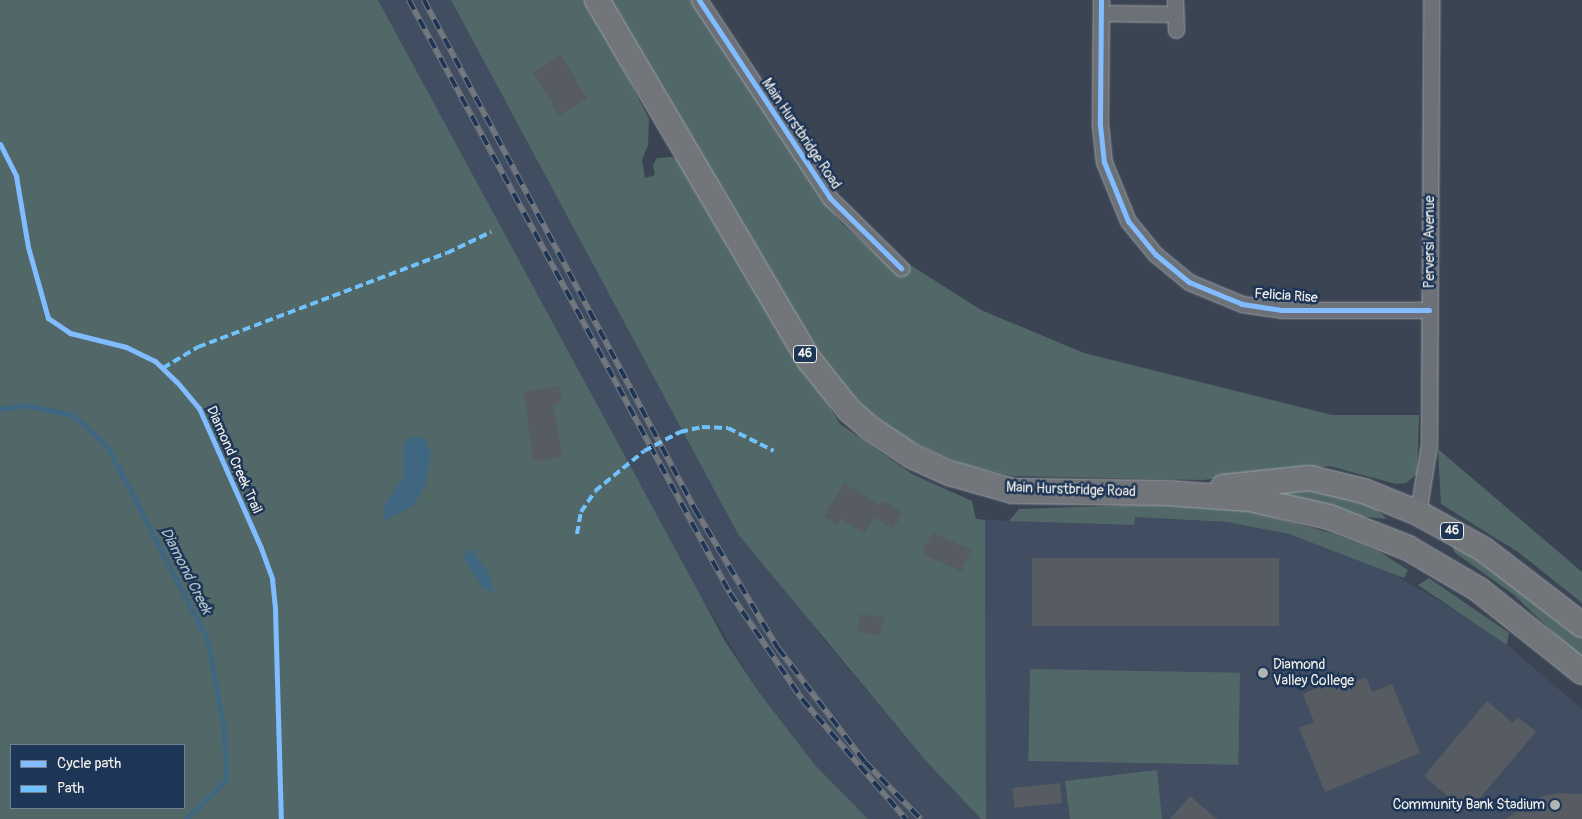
<!DOCTYPE html>
<html>
<head>
<meta charset="utf-8">
<style>
	body { margin:0 }
	#map { position:relative; width:1582px; height:819px; overflow:hidden; background:#3a4452; font-family:Pangolin,sans-serif }
	div>[style] { position:absolute }
	.built>* { inset:0; background:#414d61 }
	.green>* { inset:0; background:#526868; transform-origin:0 0 }
	.water>* { inset:0; background:#3f6782 }
	.stream>* { height:5px; margin:-2.5px; padding:0 2.5px; transform-origin:2.5px; border-radius:2.5px; background:#3f6782 }
	.building>* { inset:0; background:#575c63; transform-origin:0 0 }
	.roads { filter:drop-shadow(0 0 1px #9ea2a7) drop-shadow(0 0 1px #9ea2a7) }
	.street>* { height:15px; margin:-7.5px; padding:0 7.5px; transform-origin:7.5px; border-radius:7.5px; background:#6c7177 }
	.primary>* { height:24px; margin:-12px; padding:0 12px; transform-origin:12px; border-radius:12px; background:#72757a }
	.rail>* { height:5.5px; margin-top:-2.75px; transform-origin:0; background:repeating-linear-gradient(90deg,#1d3557 0 11px,#73787f 0 22px); box-sizing:border-box; border-block:1px solid #73787f }
	.quiet>* { height:4px; margin-top:-2px; transform-origin:0; background:repeating-linear-gradient(90deg,#70c2fc 0 8px,transparent 0 12px) }
	.cycleway>* { height:5px; margin:-2.5px; padding:0 2.5px; transform-origin:2.5px; border-radius:2.5px; background:#80bcff }
	.dots>* { width:14px; height:14px; translate:-50% -50%; box-sizing:border-box; border:2px solid #1d3557; border-radius:50% }
	span { translate:-50% -50%; white-space:nowrap; text-align:center; line-height:1.15; -webkit-text-stroke:5px #1d3557; paint-order:stroke }
	.shield-label span { padding:1px 4px; background:#1d3557; border:1px solid; border-radius:4px; -webkit-text-stroke-width:0 }
	.shield-label { font-size:12px; color:#f4f1e8; font-weight:700 }
	.street-label { font-size:14px; color:#f4f1e8 }
	.poi-label { font-size:14px; color:#f4f1e8 }
	.left { translate:0 -50%; text-align:left }
	.right { translate:-100% -50%; text-align:right }
	.water-label { font-size:15px; color:#b5c2c6; font-style:italic }
	.legend { position:absolute; left:10px; top:744px; width:175px; height:65px; box-sizing:border-box; background:#1d3557; border:1px solid #738091; margin:0; padding:6px 9px; list-style:none; font-size:15px; color:#f4f1e8 }
	.legend li { display:flex; align-items:center; gap:10px; height:25px }
	.legend b { width:25px; border:1px solid #738091 }
</style>
</head>
<body>
<div id="map">
	<div class="built">
		<i style="clip-path:polygon(378px 0,451px 0,686px 437px,820px 635px,925px 760px,981px 819px,868px 819px,815px 765px,758px 691px,674px 552px)"></i>
		<i style="clip-path:polygon(1134px 517px,1227px 522px,1289px 534px,1383px 568px,1492px 632px,1582px 709px,1582px 819px,986px 819px,985px 520px,1134px 525px)"></i>
	</div>
	<div class="green">
		<i style="clip-path:polygon(evenodd,0 0,378px 0,725px 641px,758px 691px,815px 765px,868px 819px,0 819px,0 0,11px 745px,184px 745px,184px 808px,11px 808px,11px 745px)"></i>
		<i style="clip-path:polygon(451px 0,588px 0,649px 119px,648px 145px,642px 160px,645px 178px,655px 175px,653px 165px,657px 158px,672px 157px,680px 162px,840px 424px,912px 474px,972px 501px,976px 519px,985px 520px,986px 819px,981px 819px,925px 760px,738px 534px)"></i>
		<i style="clip-path:polygon(608px 0,691px 0,825px 203px,842px 224px,899px 275px,909px 264px,981px 310px,1084px 353px,1332px 415px,1419px 415px,1417px 474px,1406px 483px,1396px 484px,1330px 466px,1203px 480px,1013px 476px,962px 464px,907px 439px,866px 410px,822px 361px)"></i>
		<i style="clip-path:polygon(1438px 449px,1582px 572px,1582px 603px,1518px 552px,1441px 504px)"></i>
		<i style="clip-path:polygon(1310px 487px,1373px 506px,1387px 519px,1355px 516px,1252px 491px)"></i>
		<i style="clip-path:polygon(1193px 503px,1248px 510px,1334px 534px,1380px 552px,1408px 570px,1404px 578px,1289px 534px,1227px 522px,1135px 517px,1134px 525px,1009px 521px,1019px 509px)"></i>
		<i style="clip-path:polygon(1458px 545px,1582px 637px,1582px 660px,1514px 595px,1454px 552px,1453px 546px)"></i>
		<i style="clip-path:polygon(1429px 578px,1509px 633px,1507px 645px,1418px 585px)"></i>
		<i style="left:1030px;top:669px;width:210px;height:92px;rotate:1deg"></i>
		<i style="clip-path:polygon(1157px 770px,1162px 819px,1070px 819px,1065px 781px)"></i>
	</div>
	<div class="water">
		<i style="clip-path:polygon(420px 437px,425px 439px,431px 453px,425px 486px,414px 505px,384px 521px,384px 506px,403px 478px,403px 445px,410px 438px)"></i>
		<i style="clip-path:polygon(466px 550px,473px 551px,487px 571px,495px 592px,484px 589px,464px 559px)"></i>
	</div>
	<div class="stream">
		<i style="left:0;top:409px;width:25px;rotate:-9deg"></i>
		<i style="left:25px;top:405px;width:49px;rotate:11.8deg"></i>
		<i style="left:73px;top:415px;width:46px;rotate:42.4deg"></i>
		<i style="left:107px;top:446px;width:217px;rotate:62.6deg"></i>
		<i style="left:207px;top:639px;width:91px;rotate:79.2deg"></i>
		<i style="left:224px;top:728px;width:52px;rotate:87.8deg"></i>
		<i style="left:226px;top:780px;width:56px;rotate:135.7deg"></i>
	</div>
	<div class="building">
		<i style="left:561px;top:55px;width:51px;height:33px;rotate:59deg"></i>
		<i style="clip-path:polygon(559px 386px,562px 402px,553px 404px,563px 457px,533px 462px,524px 392px)"></i>
		<i style="clip-path:polygon(844px 483px,879px 505px,882px 500px,903px 513px,893px 529px,874px 517px,864px 533px,841px 519px,837px 525px,824px 516px)"></i>
		<i style="left:932px;top:532px;width:43px;height:24px;rotate:24deg"></i>
		<i style="left:1032px;top:558px;width:247px;height:68px"></i>
		<i style="left:860px;top:614px;width:24px;height:18px;rotate:9deg"></i>
		<i style="clip-path:polygon(1348px 675px,1351px 683px,1366px 677px,1372px 692px,1392px 684px,1420px 753px,1325px 792px,1299px 728px,1314px 722px,1303px 694px)"></i>
		<i style="clip-path:polygon(1487px 701px,1513px 723px,1518px 717px,1536px 732px,1467px 813px,1424px 776px)"></i>
		<i style="left:1060px;top:783px;width:20px;height:48px;rotate:84deg"></i>
		<i style="clip-path:polygon(1561px 793px,1582px 794px,1582px 819px,1505px 819px,1543px 796px)"></i>
		<i style="clip-path:polygon(1190px 796px,1217px 819px,1170px 819px)"></i>
	</div>
	<div class="roads">
		<div class="street">
			<i style="left:699px;top:0;width:237px;rotate:56.5deg"></i>
			<i style="left:830px;top:198px;width:100px;rotate:44.6deg"></i>
			<i style="left:1101px;top:0;width:125px;rotate:90.5deg"></i>
			<i style="left:1100px;top:125px;width:37px;rotate:84deg"></i>
			<i style="left:1104px;top:162px;width:64px;rotate:67.9deg"></i>
			<i style="left:1128px;top:221px;width:43px;rotate:50.7deg"></i>
			<i style="left:1155px;top:254px;width:44px;rotate:39.5deg"></i>
			<i style="left:1189px;top:282px;width:57px;rotate:22.5deg"></i>
			<i style="left:1242px;top:304px;width:40px;rotate:8.5deg"></i>
			<i style="left:1282px;top:310px;width:147px"></i>
			<i style="left:1175px;top:0;width:30px;rotate:88deg"></i>
			<i style="left:1101px;top:13px;width:74px;rotate:0.8deg"></i>
			<i style="left:1418px;top:513px;width:70px;rotate:-80.9deg"></i>
			<i style="left:1429px;top:444px;width:444px;rotate:-89.7deg"></i>
		</div>
		<div class="primary">
			<i style="left:597px;top:0;width:419px;rotate:59.5deg"></i>
			<i style="left:810px;top:361px;width:63px;rotate:51.5deg"></i>
			<i style="left:849px;top:410px;width:29px;rotate:41deg"></i>
			<i style="left:871px;top:429px;width:49px;rotate:33.4deg"></i>
			<i style="left:912px;top:456px;width:41px;rotate:24.7deg"></i>
			<i style="left:949px;top:473px;width:66px;rotate:15.7deg"></i>
			<i style="left:1013px;top:491px;width:154px;rotate:0.7deg"></i>
			<i style="left:1167px;top:493px;width:83px;rotate:4.1deg"></i>
			<i style="left:1250px;top:499px;width:81px;rotate:12.8deg"></i>
			<i style="left:1329px;top:517px;width:85px;rotate:21.4deg"></i>
			<i style="left:1408px;top:548px;width:81px;rotate:30.4deg"></i>
			<i style="left:1478px;top:589px;width:133px;rotate:38.6deg"></i>
			<i style="left:1223px;top:487px;width:87px;rotate:-5.9deg"></i>
			<i style="left:1310px;top:478px;width:56px;rotate:13.5deg"></i>
			<i style="left:1364px;top:491px;width:58px;rotate:22.2deg"></i>
			<i style="left:1418px;top:513px;width:74px;rotate:29deg"></i>
			<i style="left:1483px;top:549px;width:125px;rotate:37.5deg"></i>
		</div>
	</div>
	<div class="rail">
		<i style="left:409px;top:0;width:674px;rotate:61.57deg"></i>
		<i style="left:730px;top:593px;width:128px;rotate:55.8deg"></i>
		<i style="left:802px;top:699px;width:159px;rotate:49.1deg"></i>
		<i style="left:424px;top:0;width:577px;rotate:61.97deg"></i>
		<i style="left:695px;top:509px;width:162px;rotate:59.2deg"></i>
		<i style="left:778px;top:648px;width:143px;rotate:52.7deg"></i>
		<i style="left:865px;top:762px;width:80px;rotate:45.5deg"></i>
	</div>
	<div class="quiet">
		<i style="left:163px;top:368px;width:41px;rotate:-31deg"></i>
		<i style="left:198px;top:347px;width:266px;rotate:-20.7deg"></i>
		<i style="left:447px;top:253px;width:49px;rotate:-25.5deg"></i>
		<i style="left:577px;top:534px;width:22px;rotate:-80deg"></i>
		<i style="left:581px;top:512px;width:25px;rotate:-56deg"></i>
		<i style="left:595px;top:491px;width:63px;rotate:-39.2deg"></i>
		<i style="left:644px;top:451px;width:41px;rotate:-27.8deg"></i>
		<i style="left:680px;top:432px;width:23px;rotate:-13deg"></i>
		<i style="left:702px;top:427px;width:26px;rotate:2deg"></i>
		<i style="left:728px;top:428px;width:51px;rotate:26.6deg"></i>
	</div>
	<div class="cycleway">
		<i style="left:699px;top:0;width:237px;rotate:56.5deg"></i>
		<i style="left:830px;top:198px;width:100px;rotate:44.6deg"></i>
		<i style="left:1101px;top:0;width:125px;rotate:90.5deg"></i>
		<i style="left:1100px;top:125px;width:37px;rotate:84deg"></i>
		<i style="left:1104px;top:162px;width:64px;rotate:67.9deg"></i>
		<i style="left:1128px;top:221px;width:43px;rotate:50.7deg"></i>
		<i style="left:1155px;top:254px;width:44px;rotate:39.5deg"></i>
		<i style="left:1189px;top:282px;width:57px;rotate:22.5deg"></i>
		<i style="left:1242px;top:304px;width:40px;rotate:8.5deg"></i>
		<i style="left:1282px;top:310px;width:147px"></i>
		<i style="left:0;top:144px;width:36px;rotate:63deg"></i>
		<i style="left:16px;top:176px;width:72px;rotate:80.4deg"></i>
		<i style="left:28px;top:247px;width:74px;rotate:74.3deg"></i>
		<i style="left:48px;top:318px;width:27px;rotate:34deg"></i>
		<i style="left:70px;top:333px;width:58px;rotate:14deg"></i>
		<i style="left:126px;top:347px;width:32px;rotate:26deg"></i>
		<i style="left:155px;top:361px;width:30px;rotate:44deg"></i>
		<i style="left:177px;top:382px;width:34px;rotate:50deg"></i>
		<i style="left:199px;top:408px;width:153px;rotate:66.1deg"></i>
		<i style="left:261px;top:548px;width:33px;rotate:70deg"></i>
		<i style="left:272px;top:579px;width:30px;rotate:84deg"></i>
		<i style="left:275px;top:609px;width:210px;rotate:88.4deg"></i>
	</div>
	<div class="dots">
		<i style="left:1263px;top:673px;background:#b3b4b4"></i>
		<i style="left:1555px;top:805px;background:#b3b4b4"></i>
	</div>
	<div class="shield-label">
		<span style="left:805px;top:354px">46</span>
		<span style="left:1452px;top:531px">46</span>
	</div>
	<div class="street-label">
		<span style="left:801px;top:134px;rotate:56deg">Main Hurstbridge Road</span>
		<span style="left:1430px;top:242px;rotate:-90deg">Perversi Avenue</span>
		<span style="left:1286px;top:296px;rotate:4deg">Felicia Rise</span>
		<span style="left:234px;top:460px;rotate:66deg">Diamond Creek Trail</span>
		<span style="left:1071px;top:490px;rotate:2deg">Main Hurstbridge Road</span>
	</div>
	<div class="poi-label">
		<span class="left" style="left:1273px;top:673px">Diamond<br>Valley College</span>
		<span class="right" style="left:1545px;top:805px">Community Bank Stadium</span>
	</div>
	<div class="water-label">
		<span style="left:186px;top:571px;rotate:63deg">Diamond Creek</span>
	</div>
	<ul class="legend">
	<li><b style="height:6px;background:#80bcff"></b>Cycle path</li>
	<li><b style="height:6px;background:#70c2fc"></b>Path</li>
	</ul>
</div>
</body>
</html>
